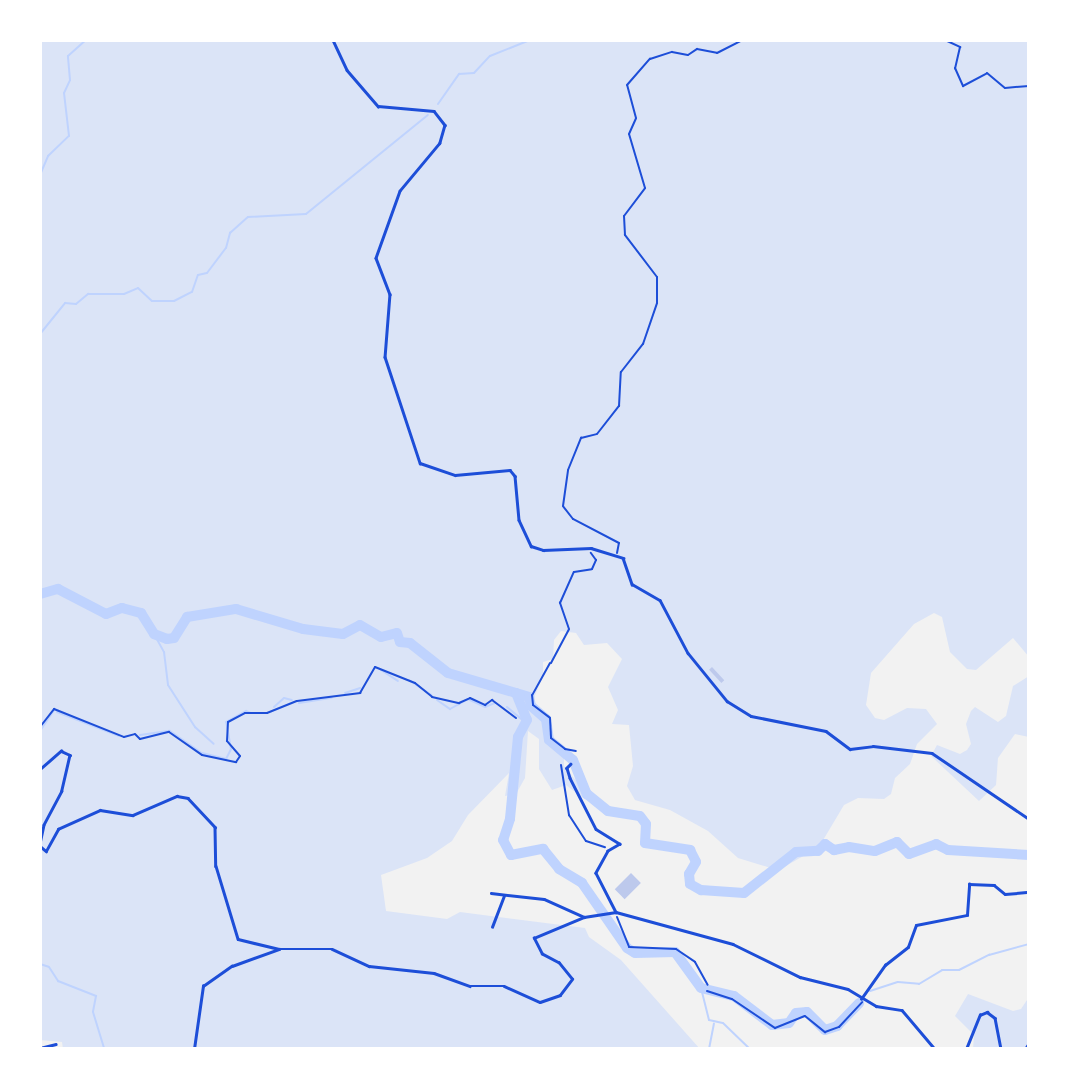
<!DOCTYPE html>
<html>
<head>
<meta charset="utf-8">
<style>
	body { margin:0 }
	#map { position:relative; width:1069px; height:1089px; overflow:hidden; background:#f2f2f2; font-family:"Public Sans",sans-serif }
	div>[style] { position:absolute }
	.green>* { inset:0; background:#dbe4f7 }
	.stream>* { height:2px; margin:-1px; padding:0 1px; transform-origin:1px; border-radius:1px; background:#bfd3fe }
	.river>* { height:10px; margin:-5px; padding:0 5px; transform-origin:5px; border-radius:5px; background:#bfd3fe }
	.building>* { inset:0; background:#bdc9ec; transform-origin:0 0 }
	.path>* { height:2px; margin:-1px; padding:0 1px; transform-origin:1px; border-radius:1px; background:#1d4ed8 }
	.minor>* { height:2.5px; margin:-1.25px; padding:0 1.25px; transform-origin:1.25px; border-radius:1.25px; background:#1d4ed8 }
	span { translate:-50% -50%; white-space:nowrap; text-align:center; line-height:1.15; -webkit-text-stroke:7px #fff; paint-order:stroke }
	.frame { position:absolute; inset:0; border:42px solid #fff; pointer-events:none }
</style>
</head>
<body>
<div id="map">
	<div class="green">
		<i style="clip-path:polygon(40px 40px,1029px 40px,1029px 657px,1013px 638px,976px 670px,967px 669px,950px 652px,942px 617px,934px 613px,914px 624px,871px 673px,866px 705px,875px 718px,884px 720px,907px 708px,926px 709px,937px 724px,917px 744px,910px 764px,895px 778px,891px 794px,884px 799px,858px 798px,844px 805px,819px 847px,784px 867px,771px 868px,738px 858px,708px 831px,670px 810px,635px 800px,627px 786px,633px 766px,629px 725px,612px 724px,618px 710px,608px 687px,622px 659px,607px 643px,584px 645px,576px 633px,561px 631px,554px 640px,553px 659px,543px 662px,543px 676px,531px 705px,547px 715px,551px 739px,564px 751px,564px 766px,583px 789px,583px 798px,566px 785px,552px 790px,539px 769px,539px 739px,528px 731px,525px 778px,516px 794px,505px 796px,509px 773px,468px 815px,452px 841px,427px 858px,381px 875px,386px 911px,447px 919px,460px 912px,585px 928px,589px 937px,621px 960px,700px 1049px,63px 1049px,62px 1042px,40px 1040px)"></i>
		<i style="clip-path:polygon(1029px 676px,1029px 737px,1015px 734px,998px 758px,996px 785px,979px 801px,931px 756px,937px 745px,960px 754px,967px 750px,971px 744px,966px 724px,971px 711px,975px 707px,998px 722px,1006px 716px,1013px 686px)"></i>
		<i style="clip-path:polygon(968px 994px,1013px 1011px,1021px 1009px,1029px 997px,1029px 1049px,973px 1049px,974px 1035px,955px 1016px)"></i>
	</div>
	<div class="stream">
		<i style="left:438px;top:104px;width:37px;rotate:-55deg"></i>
		<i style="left:459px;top:74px;width:15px;rotate:-4deg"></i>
		<i style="left:474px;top:73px;width:23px;rotate:-47deg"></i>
		<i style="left:490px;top:56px;width:43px;rotate:-21.8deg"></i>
		<i style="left:40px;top:175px;width:21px;rotate:-67deg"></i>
		<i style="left:48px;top:156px;width:29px;rotate:-44deg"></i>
		<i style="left:69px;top:136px;width:43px;rotate:-96.6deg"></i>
		<i style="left:64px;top:93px;width:14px;rotate:-65deg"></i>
		<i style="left:70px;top:80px;width:24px;rotate:-95deg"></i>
		<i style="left:68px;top:56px;width:24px;rotate:-42deg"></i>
		<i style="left:40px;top:334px;width:40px;rotate:-51deg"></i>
		<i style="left:65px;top:303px;width:11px;rotate:5deg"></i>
		<i style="left:76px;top:304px;width:16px;rotate:-40deg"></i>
		<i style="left:88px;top:294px;width:36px"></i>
		<i style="left:124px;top:294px;width:15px;rotate:-23deg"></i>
		<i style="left:138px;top:288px;width:19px;rotate:43deg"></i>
		<i style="left:152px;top:301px;width:22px"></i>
		<i style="left:174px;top:301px;width:20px;rotate:-27deg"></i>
		<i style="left:192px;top:292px;width:18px;rotate:-71deg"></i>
		<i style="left:198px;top:275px;width:9px;rotate:-13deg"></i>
		<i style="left:207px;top:273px;width:31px;rotate:-53deg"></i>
		<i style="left:226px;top:248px;width:16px;rotate:-75deg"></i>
		<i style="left:230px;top:233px;width:24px;rotate:-42deg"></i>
		<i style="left:248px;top:217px;width:58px;rotate:-3deg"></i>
		<i style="left:306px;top:214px;width:157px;rotate:-39.1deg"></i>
		<i style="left:154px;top:634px;width:21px;rotate:61deg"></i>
		<i style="left:164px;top:652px;width:33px;rotate:83deg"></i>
		<i style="left:168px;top:685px;width:50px;rotate:57.3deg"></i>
		<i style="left:195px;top:727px;width:25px;rotate:42deg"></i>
		<i style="left:381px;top:670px;width:20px;rotate:33deg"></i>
		<i style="left:409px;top:680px;width:27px;rotate:34deg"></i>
		<i style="left:345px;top:693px;width:16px;rotate:-18deg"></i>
		<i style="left:437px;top:700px;width:16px;rotate:35deg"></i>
		<i style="left:450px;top:709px;width:21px;rotate:-29deg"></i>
		<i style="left:468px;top:699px;width:19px;rotate:25deg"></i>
		<i style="left:485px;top:707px;width:11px;rotate:-22deg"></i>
		<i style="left:299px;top:703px;width:33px;rotate:-9deg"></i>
		<i style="left:274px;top:707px;width:13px;rotate:-42deg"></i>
		<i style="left:284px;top:698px;width:8px;rotate:14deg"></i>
		<i style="left:507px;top:707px;width:23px;rotate:40deg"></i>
		<i style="left:57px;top:712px;width:66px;rotate:21.2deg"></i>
		<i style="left:40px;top:731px;width:25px;rotate:-56deg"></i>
		<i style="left:140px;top:735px;width:30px;rotate:-8deg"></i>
		<i style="left:170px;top:731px;width:39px;rotate:35deg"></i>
		<i style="left:202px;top:753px;width:25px;rotate:14deg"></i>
		<i style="left:226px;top:759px;width:11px;rotate:-63deg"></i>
		<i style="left:231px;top:749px;width:27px;rotate:-100deg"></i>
		<i style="left:226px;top:722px;width:23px;rotate:-29deg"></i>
		<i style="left:246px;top:711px;width:5px;rotate:22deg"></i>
		<i style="left:40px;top:964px;width:9px;rotate:18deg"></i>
		<i style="left:49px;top:967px;width:17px;rotate:57deg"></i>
		<i style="left:58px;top:981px;width:41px;rotate:21.5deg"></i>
		<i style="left:96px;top:996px;width:16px;rotate:101deg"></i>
		<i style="left:93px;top:1012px;width:39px;rotate:73deg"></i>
		<i style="left:701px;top:988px;width:33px;rotate:76deg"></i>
		<i style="left:709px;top:1020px;width:14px;rotate:12deg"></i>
		<i style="left:723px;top:1023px;width:37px;rotate:44deg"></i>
		<i style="left:870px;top:991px;width:29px;rotate:-18deg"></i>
		<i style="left:898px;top:982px;width:21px;rotate:5deg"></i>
		<i style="left:919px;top:984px;width:27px;rotate:-31deg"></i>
		<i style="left:942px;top:970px;width:17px"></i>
		<i style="left:959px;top:970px;width:34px;rotate:-27deg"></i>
		<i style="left:989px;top:955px;width:41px;rotate:-15.4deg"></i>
		<i style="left:709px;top:1049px;width:26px;rotate:-79deg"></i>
	</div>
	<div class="river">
		<i style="left:40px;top:594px;width:19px;rotate:-16deg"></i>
		<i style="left:58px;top:589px;width:54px;rotate:27.5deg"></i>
		<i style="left:106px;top:614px;width:17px;rotate:-21deg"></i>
		<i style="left:122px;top:608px;width:20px;rotate:15deg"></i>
		<i style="left:141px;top:613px;width:25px;rotate:58deg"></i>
		<i style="left:154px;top:634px;width:14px;rotate:21deg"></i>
		<i style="left:167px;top:639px;width:7px;rotate:-8deg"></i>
		<i style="left:174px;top:638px;width:25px;rotate:-58deg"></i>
		<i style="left:187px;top:617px;width:50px;rotate:-9.3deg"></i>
		<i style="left:236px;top:609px;width:70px;rotate:16.6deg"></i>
		<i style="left:303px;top:629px;width:40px;rotate:7.1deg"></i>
		<i style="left:343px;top:634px;width:19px;rotate:-28deg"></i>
		<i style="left:360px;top:625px;width:24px;rotate:30deg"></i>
		<i style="left:381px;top:637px;width:16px;rotate:-14deg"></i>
		<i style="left:397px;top:633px;width:9px;rotate:72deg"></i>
		<i style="left:400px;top:642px;width:10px;rotate:6deg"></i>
		<i style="left:410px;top:643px;width:48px;rotate:38.3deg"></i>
		<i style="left:448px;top:673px;width:71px;rotate:16.4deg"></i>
		<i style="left:516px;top:693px;width:29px;rotate:68deg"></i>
		<i style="left:527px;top:720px;width:19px;rotate:118deg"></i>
		<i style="left:518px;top:737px;width:82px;rotate:95.6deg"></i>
		<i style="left:510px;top:819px;width:22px;rotate:108deg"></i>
		<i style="left:503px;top:840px;width:17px;rotate:62deg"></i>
		<i style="left:511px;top:855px;width:33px;rotate:-11deg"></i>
		<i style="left:543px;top:849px;width:26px;rotate:51deg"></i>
		<i style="left:559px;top:869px;width:27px;rotate:31deg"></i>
		<i style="left:582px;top:883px;width:79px;rotate:55.3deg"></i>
		<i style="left:627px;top:948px;width:9px;rotate:32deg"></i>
		<i style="left:635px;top:953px;width:40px;rotate:-1.4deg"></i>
		<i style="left:675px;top:952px;width:44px;rotate:54.2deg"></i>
		<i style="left:701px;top:988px;width:34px;rotate:14deg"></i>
		<i style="left:734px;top:996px;width:48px;rotate:37.3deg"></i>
		<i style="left:772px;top:1025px;width:17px;rotate:-7deg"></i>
		<i style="left:789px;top:1023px;width:12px;rotate:-55deg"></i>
		<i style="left:796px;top:1013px;width:11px;rotate:-5deg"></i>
		<i style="left:807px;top:1012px;width:25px;rotate:45deg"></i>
		<i style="left:825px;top:1030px;width:13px;rotate:-18deg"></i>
		<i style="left:837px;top:1026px;width:32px;rotate:-46deg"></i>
		<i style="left:516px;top:693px;width:14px;rotate:17deg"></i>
		<i style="left:529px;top:697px;width:9px;rotate:77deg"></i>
		<i style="left:531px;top:706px;width:20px;rotate:41deg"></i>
		<i style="left:546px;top:719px;width:21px;rotate:82deg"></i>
		<i style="left:549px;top:740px;width:31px;rotate:40deg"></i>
		<i style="left:573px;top:760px;width:37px;rotate:68deg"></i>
		<i style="left:587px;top:794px;width:27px;rotate:39deg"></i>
		<i style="left:608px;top:811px;width:32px;rotate:9deg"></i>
		<i style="left:640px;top:816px;width:10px;rotate:53deg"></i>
		<i style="left:646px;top:824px;width:19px;rotate:93deg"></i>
		<i style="left:645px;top:843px;width:46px;rotate:8.8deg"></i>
		<i style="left:690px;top:850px;width:13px;rotate:63deg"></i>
		<i style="left:696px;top:862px;width:14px;rotate:120deg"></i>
		<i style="left:689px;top:874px;width:10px;rotate:84deg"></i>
		<i style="left:690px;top:884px;width:13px;rotate:29deg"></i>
		<i style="left:701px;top:890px;width:43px;rotate:4deg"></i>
		<i style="left:744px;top:893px;width:66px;rotate:-38.3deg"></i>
		<i style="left:796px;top:852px;width:22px;rotate:-3deg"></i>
		<i style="left:818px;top:851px;width:10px;rotate:-45deg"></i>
		<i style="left:825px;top:844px;width:11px;rotate:34deg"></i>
		<i style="left:834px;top:850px;width:15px;rotate:-11deg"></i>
		<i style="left:849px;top:847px;width:26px;rotate:9deg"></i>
		<i style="left:875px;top:851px;width:24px;rotate:-22deg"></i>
		<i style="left:897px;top:842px;width:17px;rotate:45deg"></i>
		<i style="left:909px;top:854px;width:29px;rotate:-20deg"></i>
		<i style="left:936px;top:844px;width:13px;rotate:27deg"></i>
		<i style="left:948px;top:850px;width:81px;rotate:3.5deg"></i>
	</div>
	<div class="building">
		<i style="left:712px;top:667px;width:18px;height:4px;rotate:47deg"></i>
		<i style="left:631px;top:873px;width:14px;height:23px;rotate:45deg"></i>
	</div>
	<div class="path">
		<i style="left:945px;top:40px;width:17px;rotate:25deg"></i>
		<i style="left:960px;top:47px;width:22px;rotate:103deg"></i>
		<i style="left:955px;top:68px;width:20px;rotate:66deg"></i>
		<i style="left:963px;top:86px;width:27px;rotate:-28deg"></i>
		<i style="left:987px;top:73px;width:23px;rotate:40deg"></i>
		<i style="left:1005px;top:88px;width:24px;rotate:-5deg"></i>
		<i style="left:617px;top:553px;width:10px;rotate:-79deg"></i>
		<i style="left:619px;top:543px;width:52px;rotate:-152.4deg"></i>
		<i style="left:573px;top:519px;width:16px;rotate:-128deg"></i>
		<i style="left:563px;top:506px;width:36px;rotate:-82deg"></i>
		<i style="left:568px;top:470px;width:35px;rotate:-68deg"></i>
		<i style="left:581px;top:438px;width:16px;rotate:-14deg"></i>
		<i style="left:597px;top:434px;width:36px;rotate:-52deg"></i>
		<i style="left:619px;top:406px;width:34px;rotate:-87deg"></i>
		<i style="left:621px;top:372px;width:36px;rotate:-52deg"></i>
		<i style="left:643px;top:344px;width:43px;rotate:-71.1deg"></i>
		<i style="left:657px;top:303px;width:26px;rotate:-90deg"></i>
		<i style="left:657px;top:277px;width:53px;rotate:-127.3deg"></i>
		<i style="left:625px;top:235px;width:19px;rotate:-93deg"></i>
		<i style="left:624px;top:216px;width:35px;rotate:-53deg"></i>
		<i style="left:645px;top:188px;width:56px;rotate:-106.5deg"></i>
		<i style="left:629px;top:134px;width:17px;rotate:-66deg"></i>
		<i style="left:636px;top:118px;width:34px;rotate:-105deg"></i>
		<i style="left:627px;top:85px;width:35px;rotate:-49deg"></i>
		<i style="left:650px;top:59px;width:23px;rotate:-18deg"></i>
		<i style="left:672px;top:52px;width:16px;rotate:11deg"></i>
		<i style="left:688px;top:55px;width:11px;rotate:-34deg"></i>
		<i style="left:697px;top:49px;width:20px;rotate:11deg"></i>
		<i style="left:717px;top:53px;width:29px;rotate:-27deg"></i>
		<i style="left:550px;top:663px;width:37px;rotate:119deg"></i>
		<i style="left:532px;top:695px;width:10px;rotate:84deg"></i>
		<i style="left:533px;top:705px;width:21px;rotate:37deg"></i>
		<i style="left:550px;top:718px;width:20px;rotate:87deg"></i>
		<i style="left:551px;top:738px;width:18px;rotate:38deg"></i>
		<i style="left:565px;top:749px;width:11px;rotate:10deg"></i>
		<i style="left:551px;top:663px;width:38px;rotate:-62deg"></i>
		<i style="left:569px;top:629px;width:28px;rotate:-109deg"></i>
		<i style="left:560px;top:603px;width:34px;rotate:-66deg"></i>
		<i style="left:574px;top:572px;width:18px;rotate:-9deg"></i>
		<i style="left:592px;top:569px;width:10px;rotate:-66deg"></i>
		<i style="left:596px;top:560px;width:9px;rotate:-126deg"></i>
		<i style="left:40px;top:727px;width:23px;rotate:-52deg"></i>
		<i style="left:54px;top:709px;width:75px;rotate:21.8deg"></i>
		<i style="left:124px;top:737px;width:11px;rotate:-15deg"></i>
		<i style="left:135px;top:734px;width:7px;rotate:45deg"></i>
		<i style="left:140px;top:739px;width:30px;rotate:-14deg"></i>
		<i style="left:169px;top:732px;width:40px;rotate:34.9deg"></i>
		<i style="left:202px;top:755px;width:35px;rotate:12deg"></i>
		<i style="left:236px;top:762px;width:7px;rotate:-56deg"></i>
		<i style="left:240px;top:756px;width:20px;rotate:-131deg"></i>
		<i style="left:227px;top:741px;width:19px;rotate:-87deg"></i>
		<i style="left:228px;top:722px;width:19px;rotate:-28deg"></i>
		<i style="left:245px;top:713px;width:22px"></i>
		<i style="left:267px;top:713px;width:32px;rotate:-22deg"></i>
		<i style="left:297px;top:701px;width:64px;rotate:-7.2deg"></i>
		<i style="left:360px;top:693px;width:30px;rotate:-60deg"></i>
		<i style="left:375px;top:667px;width:43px;rotate:21.8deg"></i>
		<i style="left:415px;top:683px;width:22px;rotate:39deg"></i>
		<i style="left:432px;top:697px;width:28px;rotate:13deg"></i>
		<i style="left:459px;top:703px;width:12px;rotate:-24deg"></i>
		<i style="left:470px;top:698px;width:17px;rotate:25deg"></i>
		<i style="left:485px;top:705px;width:9px;rotate:-36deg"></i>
		<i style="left:492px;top:700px;width:30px;rotate:37deg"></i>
		<i style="left:561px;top:765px;width:51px;rotate:80.9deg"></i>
		<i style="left:569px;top:815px;width:31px;rotate:57deg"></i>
		<i style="left:586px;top:841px;width:20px;rotate:18deg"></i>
		<i style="left:617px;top:917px;width:32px;rotate:68deg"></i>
		<i style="left:629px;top:947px;width:47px;rotate:2.4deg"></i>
		<i style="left:676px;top:949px;width:23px;rotate:34deg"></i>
		<i style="left:695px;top:962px;width:26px;rotate:61deg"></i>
		<i style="left:707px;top:991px;width:26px;rotate:18deg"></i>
		<i style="left:732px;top:999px;width:52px;rotate:34deg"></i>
		<i style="left:775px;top:1028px;width:32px;rotate:-22deg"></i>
		<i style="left:805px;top:1016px;width:26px;rotate:39deg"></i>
		<i style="left:825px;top:1032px;width:15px;rotate:-20deg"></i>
		<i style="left:839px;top:1027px;width:34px;rotate:-47deg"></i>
	</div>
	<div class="minor">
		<i style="left:333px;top:40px;width:33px;rotate:65deg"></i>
		<i style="left:347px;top:70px;width:48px;rotate:49.3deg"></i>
		<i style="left:378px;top:106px;width:56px;rotate:5.1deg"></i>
		<i style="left:434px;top:111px;width:18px;rotate:52deg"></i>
		<i style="left:445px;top:125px;width:19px;rotate:106deg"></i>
		<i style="left:440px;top:143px;width:62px;rotate:129.8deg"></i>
		<i style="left:400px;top:191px;width:71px;rotate:109.7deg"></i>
		<i style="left:376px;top:258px;width:39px;rotate:69deg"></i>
		<i style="left:390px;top:294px;width:63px;rotate:94.5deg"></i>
		<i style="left:385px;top:357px;width:112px;rotate:71.7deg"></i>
		<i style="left:420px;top:463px;width:37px;rotate:19deg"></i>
		<i style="left:455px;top:475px;width:55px;rotate:-5.2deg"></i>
		<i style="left:510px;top:470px;width:8px;rotate:50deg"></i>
		<i style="left:515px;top:476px;width:44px;rotate:84.8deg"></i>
		<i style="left:519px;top:520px;width:29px;rotate:65deg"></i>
		<i style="left:531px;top:546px;width:13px;rotate:18deg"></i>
		<i style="left:543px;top:550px;width:48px;rotate:-2.4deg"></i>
		<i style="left:591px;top:548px;width:34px;rotate:17deg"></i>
		<i style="left:623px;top:558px;width:28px;rotate:71deg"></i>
		<i style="left:632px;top:584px;width:32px;rotate:30deg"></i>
		<i style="left:660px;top:600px;width:60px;rotate:62.2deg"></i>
		<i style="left:688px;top:653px;width:62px;rotate:50.9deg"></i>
		<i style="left:727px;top:701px;width:28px;rotate:32deg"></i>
		<i style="left:751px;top:716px;width:76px;rotate:11.3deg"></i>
		<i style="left:826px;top:731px;width:30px;rotate:37deg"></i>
		<i style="left:850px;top:749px;width:23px;rotate:-7deg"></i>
		<i style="left:873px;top:746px;width:59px;rotate:6.8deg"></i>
		<i style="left:932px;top:753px;width:117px;rotate:34.2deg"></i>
		<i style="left:571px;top:764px;width:6px;rotate:135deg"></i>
		<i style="left:567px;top:768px;width:10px;rotate:73deg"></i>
		<i style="left:570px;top:778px;width:57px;rotate:63deg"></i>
		<i style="left:596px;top:829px;width:28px;rotate:32deg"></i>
		<i style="left:620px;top:844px;width:14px;rotate:150deg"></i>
		<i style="left:608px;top:851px;width:25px;rotate:119deg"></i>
		<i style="left:596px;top:873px;width:44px;rotate:62.9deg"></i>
		<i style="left:40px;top:769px;width:28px;rotate:-41deg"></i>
		<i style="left:61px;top:751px;width:10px;rotate:24deg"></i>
		<i style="left:70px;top:755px;width:37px;rotate:103deg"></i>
		<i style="left:62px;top:791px;width:38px;rotate:118deg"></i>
		<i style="left:44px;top:825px;width:19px;rotate:102deg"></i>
		<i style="left:40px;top:846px;width:8px;rotate:40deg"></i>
		<i style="left:46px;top:851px;width:25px;rotate:-61deg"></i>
		<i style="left:58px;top:829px;width:46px;rotate:-24.3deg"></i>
		<i style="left:100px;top:810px;width:33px;rotate:9deg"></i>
		<i style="left:133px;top:815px;width:48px;rotate:-23.4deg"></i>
		<i style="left:177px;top:796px;width:11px;rotate:10deg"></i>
		<i style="left:188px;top:798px;width:40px;rotate:47deg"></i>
		<i style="left:215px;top:827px;width:39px;rotate:89deg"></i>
		<i style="left:216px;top:866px;width:76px;rotate:73.2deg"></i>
		<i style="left:238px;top:939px;width:42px;rotate:13.7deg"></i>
		<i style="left:491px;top:893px;width:53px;rotate:6.5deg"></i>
		<i style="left:544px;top:899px;width:44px;rotate:24.2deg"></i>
		<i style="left:492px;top:927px;width:33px;rotate:-69deg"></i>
		<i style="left:861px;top:999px;width:42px;rotate:-54.8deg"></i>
		<i style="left:885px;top:965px;width:29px;rotate:-38deg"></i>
		<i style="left:908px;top:947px;width:23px;rotate:-70deg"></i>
		<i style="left:916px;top:925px;width:52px;rotate:-11.1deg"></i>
		<i style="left:967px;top:915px;width:31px;rotate:-86deg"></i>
		<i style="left:969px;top:884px;width:25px;rotate:2deg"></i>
		<i style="left:994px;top:885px;width:14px;rotate:39deg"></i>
		<i style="left:1005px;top:894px;width:24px;rotate:-5deg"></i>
		<i style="left:40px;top:1048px;width:16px;rotate:-14deg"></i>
		<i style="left:194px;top:1049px;width:64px;rotate:-81.9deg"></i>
		<i style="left:203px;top:986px;width:35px;rotate:-35deg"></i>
		<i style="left:232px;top:966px;width:50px;rotate:-19.9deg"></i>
		<i style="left:279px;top:949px;width:53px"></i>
		<i style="left:332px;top:949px;width:41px;rotate:24.7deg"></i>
		<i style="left:369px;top:966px;width:65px;rotate:6.1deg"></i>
		<i style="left:434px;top:973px;width:38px;rotate:20deg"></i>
		<i style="left:470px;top:986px;width:34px"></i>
		<i style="left:504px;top:986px;width:39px;rotate:24deg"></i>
		<i style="left:540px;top:1002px;width:21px;rotate:-19deg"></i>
		<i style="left:560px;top:995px;width:20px;rotate:-53deg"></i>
		<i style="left:572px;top:979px;width:21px;rotate:-129deg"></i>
		<i style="left:559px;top:963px;width:19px;rotate:-152deg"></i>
		<i style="left:542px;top:954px;width:18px;rotate:-117deg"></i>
		<i style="left:534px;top:938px;width:54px;rotate:-22.8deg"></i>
		<i style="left:584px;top:917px;width:32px;rotate:-9deg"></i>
		<i style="left:616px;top:912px;width:121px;rotate:15.3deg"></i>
		<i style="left:733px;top:944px;width:75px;rotate:26.2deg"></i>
		<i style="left:800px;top:977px;width:49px;rotate:14deg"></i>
		<i style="left:848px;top:989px;width:33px;rotate:31deg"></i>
		<i style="left:876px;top:1006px;width:26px;rotate:9deg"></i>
		<i style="left:902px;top:1010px;width:51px;rotate:49.8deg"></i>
		<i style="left:966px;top:1049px;width:37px;rotate:-68deg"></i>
		<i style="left:980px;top:1015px;width:8px;rotate:-23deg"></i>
		<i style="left:987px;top:1012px;width:10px;rotate:37deg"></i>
		<i style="left:995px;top:1018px;width:32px;rotate:79deg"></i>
		<i style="left:1025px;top:1049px;width:7px;rotate:-56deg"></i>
	</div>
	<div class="frame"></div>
</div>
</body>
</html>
